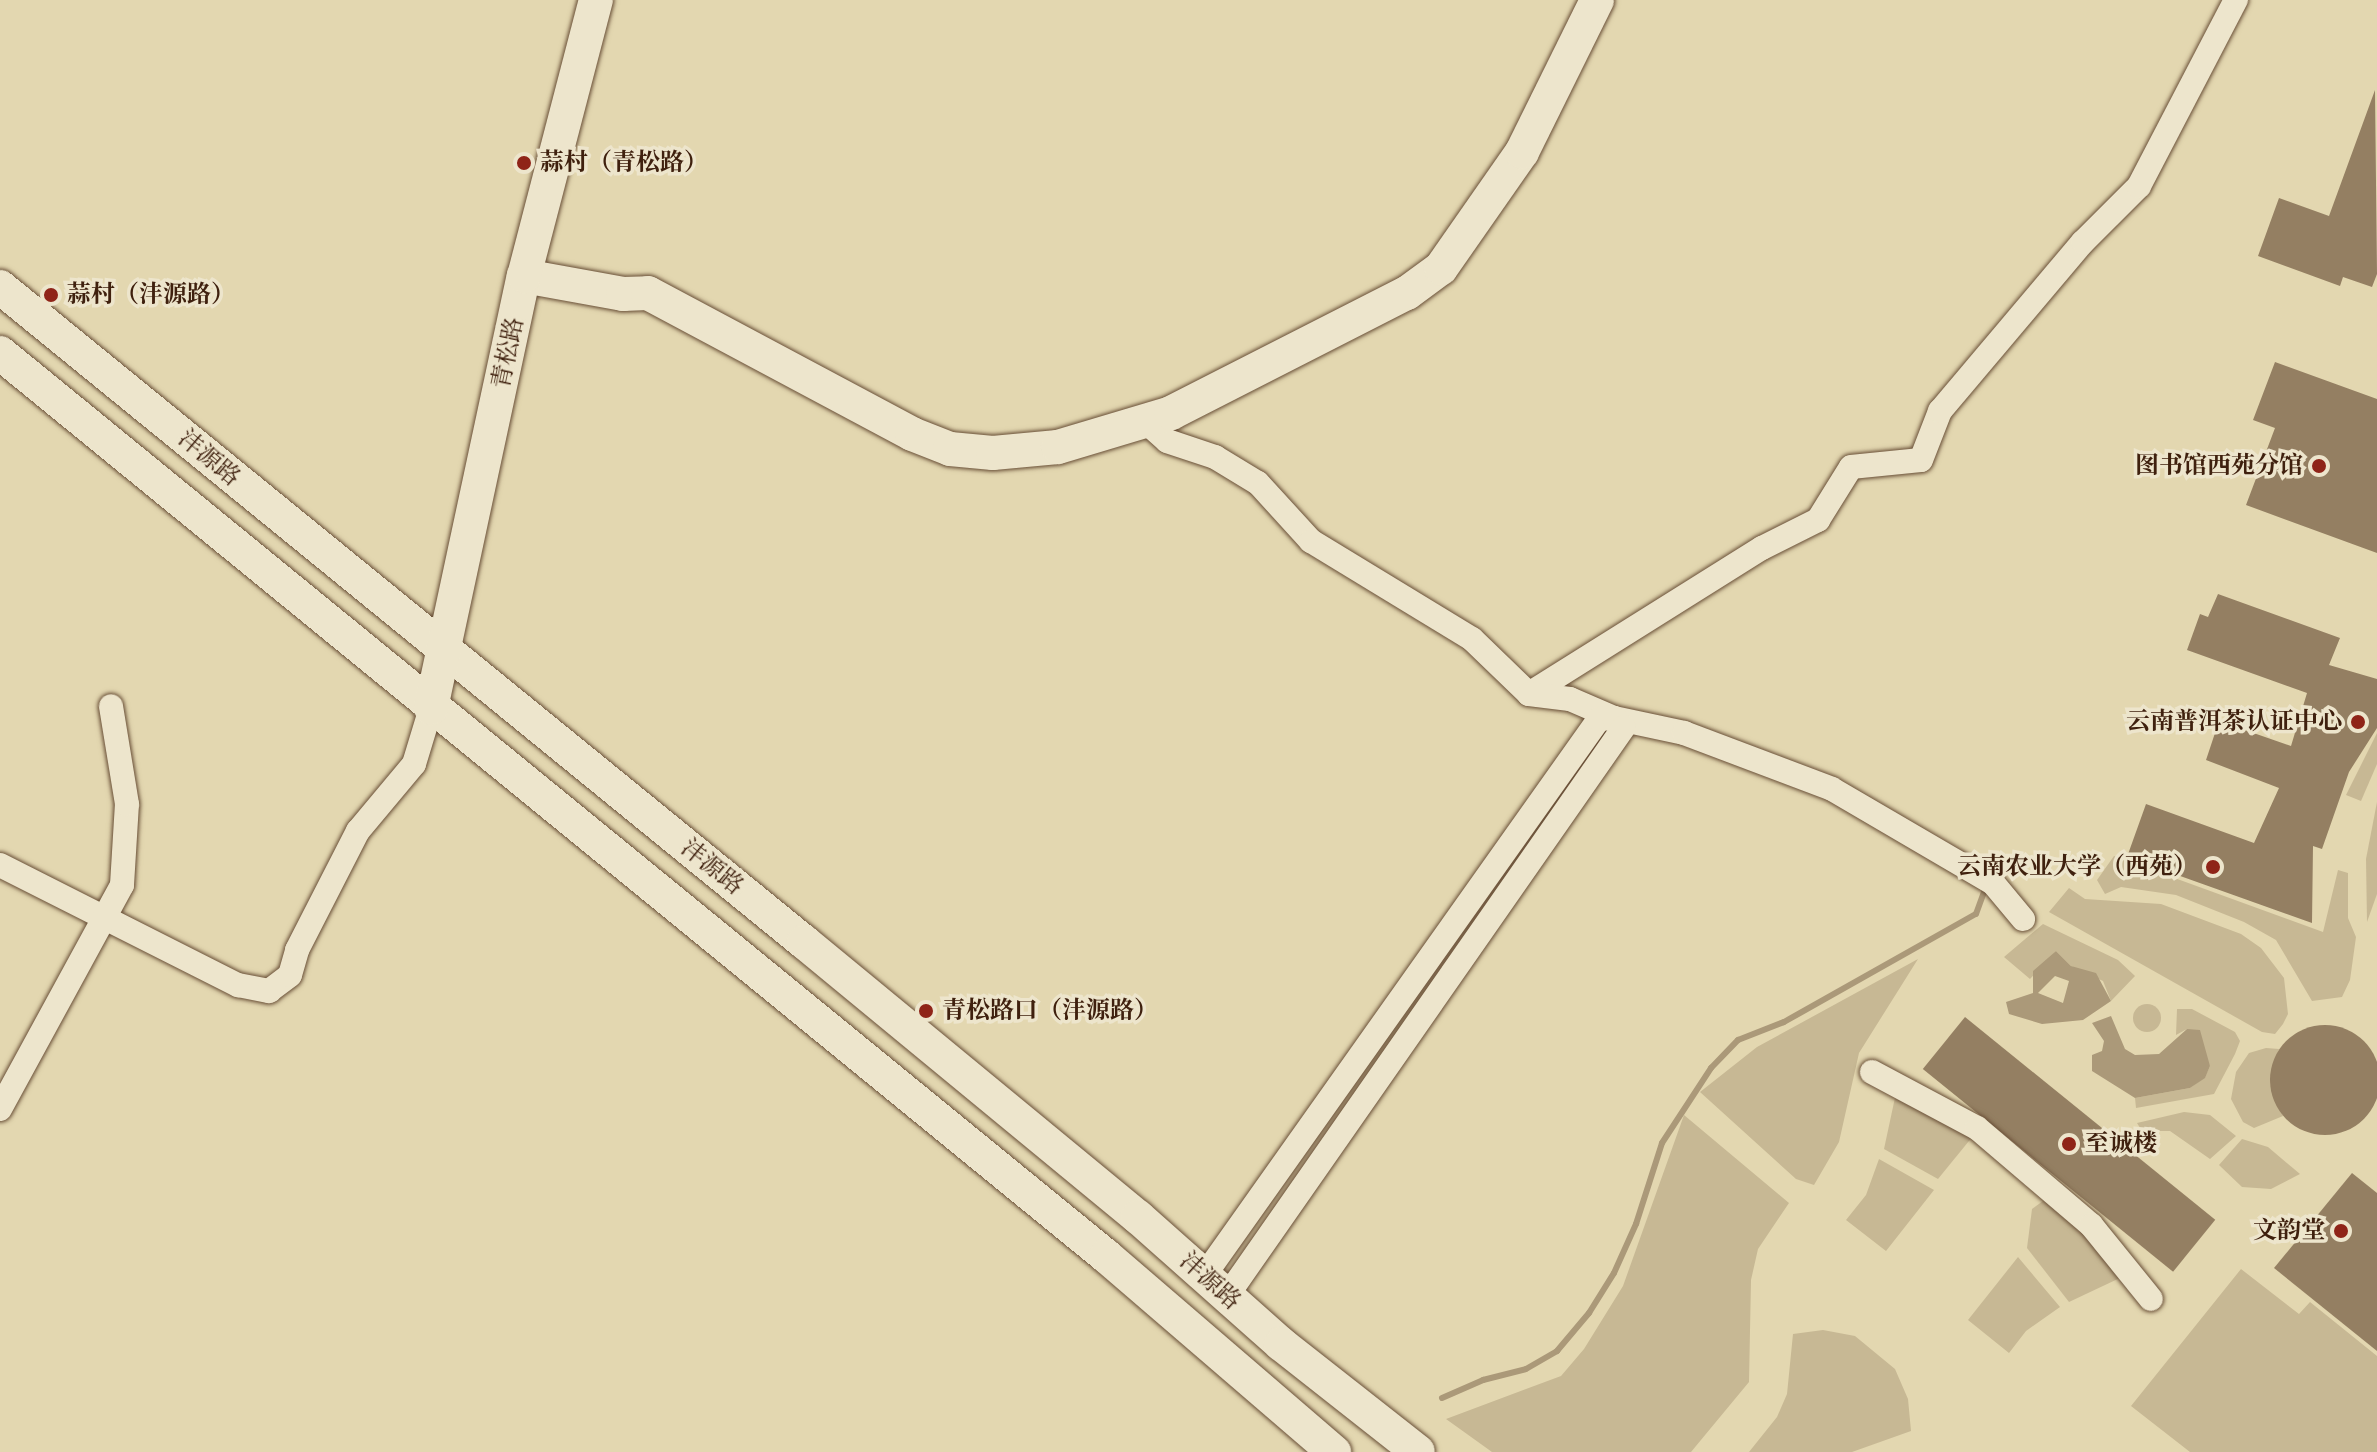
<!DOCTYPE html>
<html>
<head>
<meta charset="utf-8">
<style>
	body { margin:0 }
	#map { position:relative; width:2377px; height:1452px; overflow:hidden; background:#e3d7b0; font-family:Alegreya,"Noto Serif SC",serif }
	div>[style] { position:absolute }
	.green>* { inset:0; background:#c7b894 }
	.round { border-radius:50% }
	.water>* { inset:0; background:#ab9979 }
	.stream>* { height:6px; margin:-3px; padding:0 3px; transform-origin:3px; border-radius:3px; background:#ab9979 }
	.building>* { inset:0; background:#947f62; transform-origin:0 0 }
	.roads { filter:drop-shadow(0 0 2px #684e36) drop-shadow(0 0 2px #684e36) }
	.street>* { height:24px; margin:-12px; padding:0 12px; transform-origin:12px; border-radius:12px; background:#ede5cc }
	.secondary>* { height:34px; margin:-17px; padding:0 17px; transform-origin:17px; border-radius:17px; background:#ede5cc }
	.dots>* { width:22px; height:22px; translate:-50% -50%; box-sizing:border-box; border:4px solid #ede5cc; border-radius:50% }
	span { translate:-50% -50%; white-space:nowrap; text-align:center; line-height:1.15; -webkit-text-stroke:7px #ede5cc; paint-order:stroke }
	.poi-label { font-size:24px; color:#3f200e; font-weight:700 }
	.left { translate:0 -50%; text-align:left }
	.right { translate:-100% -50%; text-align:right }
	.street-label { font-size:24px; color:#3f200e }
</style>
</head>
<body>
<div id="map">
	<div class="green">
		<i style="clip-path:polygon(2377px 733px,2377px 764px,2361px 801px,2346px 795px)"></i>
		<i style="clip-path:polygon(2377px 802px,2377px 894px,2367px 922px,2366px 859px)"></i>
		<i style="clip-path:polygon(2114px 856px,2323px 932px,2338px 870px,2348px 873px,2348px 918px,2356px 937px,2350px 980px,2342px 997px,2312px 1001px,2276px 940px,2244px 922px,2176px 895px,2121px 887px,2105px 894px,2097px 880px)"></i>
		<i style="clip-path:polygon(2069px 888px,2085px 899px,2161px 904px,2241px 934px,2261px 948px,2284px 978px,2288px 1014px,2283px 1024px,2275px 1034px,2262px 1032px,2049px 912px)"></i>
		<i style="clip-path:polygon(2043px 924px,2118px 960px,2135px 976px,2111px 1001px,2103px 981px,2071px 966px,2056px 951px,2030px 979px,2004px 957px)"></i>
		<i style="clip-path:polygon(1918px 959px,1859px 1053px,1839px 1142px,1814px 1185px,1796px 1179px,1700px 1092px,1757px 1047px)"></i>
		<i class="round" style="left:2133px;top:1004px;width:28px;height:28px"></i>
		<i style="clip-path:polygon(2177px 1009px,2192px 1009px,2235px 1032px,2240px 1041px,2235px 1054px,2214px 1094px,2136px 1108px,2135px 1098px,2190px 1088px,2205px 1077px,2210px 1066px,2187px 1029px,2176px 1035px)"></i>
		<i style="clip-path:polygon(2266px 1048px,2279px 1049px,2270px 1084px,2283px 1116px,2254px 1128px,2243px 1122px,2231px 1099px,2236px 1072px,2249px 1053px)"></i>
		<i style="clip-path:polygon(1896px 1093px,1973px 1136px,1938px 1179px,1884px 1149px)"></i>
		<i style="clip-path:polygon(2184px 1112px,2210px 1115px,2236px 1136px,2210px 1159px,2170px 1131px,2142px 1131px,2137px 1123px)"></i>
		<i style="clip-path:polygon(1684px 1115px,1789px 1203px,1758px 1249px,1751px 1280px,1749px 1382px,1691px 1452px,1492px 1452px,1446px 1419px,1561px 1376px,1584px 1349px,1623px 1286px)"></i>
		<i style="clip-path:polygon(2242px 1139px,2268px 1147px,2300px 1174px,2271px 1189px,2242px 1187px,2219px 1165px)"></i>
		<i style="clip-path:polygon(1879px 1159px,1934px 1190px,1886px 1251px,1846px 1220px,1866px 1195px)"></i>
		<i style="clip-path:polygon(2047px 1198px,2071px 1219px,2122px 1277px,2069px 1302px,2027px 1248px,2032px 1209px)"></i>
		<i style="clip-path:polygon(2018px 1257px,2060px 1307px,2026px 1331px,2009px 1353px,1968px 1320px)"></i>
		<i style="clip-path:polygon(2241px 1269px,2299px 1314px,2310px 1302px,2377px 1356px,2377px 1452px,2190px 1452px,2131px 1406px)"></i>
		<i style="clip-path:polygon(1823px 1330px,1855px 1336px,1895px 1369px,1908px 1399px,1911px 1431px,1852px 1452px,1749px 1452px,1777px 1417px,1787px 1394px,1793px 1334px)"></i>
	</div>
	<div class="water">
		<i style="clip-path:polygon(evenodd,2056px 951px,2071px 966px,2096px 973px,2111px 1001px,2083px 1020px,2042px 1024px,2009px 1014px,2006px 1002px,2033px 993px,2033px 971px,2056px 951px,2055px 976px,2069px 981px,2063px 1003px,2038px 993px,2055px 976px)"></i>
		<i style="clip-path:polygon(2111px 1016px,2125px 1049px,2135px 1055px,2159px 1054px,2187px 1029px,2200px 1030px,2210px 1066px,2205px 1078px,2190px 1088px,2135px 1098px,2092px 1071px,2092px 1055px,2102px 1051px,2104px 1041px,2092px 1023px)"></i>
	</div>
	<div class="stream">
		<i style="left:1442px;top:1398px;width:45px;rotate:-23.7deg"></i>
		<i style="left:1483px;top:1380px;width:44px;rotate:-14.3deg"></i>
		<i style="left:1526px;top:1369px;width:36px;rotate:-30deg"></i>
		<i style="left:1557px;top:1351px;width:50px;rotate:-49.9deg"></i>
		<i style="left:1589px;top:1313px;width:47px;rotate:-58deg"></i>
		<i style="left:1614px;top:1273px;width:54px;rotate:-65.8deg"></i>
		<i style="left:1636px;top:1224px;width:85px;rotate:-72.2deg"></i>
		<i style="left:1662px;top:1143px;width:90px;rotate:-56.8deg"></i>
		<i style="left:1711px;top:1068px;width:39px;rotate:-46deg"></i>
		<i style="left:1738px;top:1040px;width:49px;rotate:-21.4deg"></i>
		<i style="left:1784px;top:1022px;width:220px;rotate:-29.4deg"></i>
		<i style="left:1976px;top:914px;width:30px;rotate:-70deg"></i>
	</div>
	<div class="building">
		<i style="clip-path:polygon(2375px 90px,2377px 274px,2372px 287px,2343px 277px,2340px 286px,2258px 256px,2279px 198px,2329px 216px)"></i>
		<i style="clip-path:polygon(2275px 362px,2377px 399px,2377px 553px,2246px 505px,2275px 428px,2253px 420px)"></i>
		<i style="clip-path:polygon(2218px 594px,2340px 638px,2329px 665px,2377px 679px,2377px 728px,2349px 772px,2322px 849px,2313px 846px,2312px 923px,2127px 857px,2146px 804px,2254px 843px,2279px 788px,2206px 760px,2219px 721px,2291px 746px,2307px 693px,2187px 650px,2200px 614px,2208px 617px)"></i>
		<i style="left:1965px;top:1017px;width:322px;height:67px;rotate:39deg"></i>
		<i class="round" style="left:2270px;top:1025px;width:110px;height:110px"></i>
		<i style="clip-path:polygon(2352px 1173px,2377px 1193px,2377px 1351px,2274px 1268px)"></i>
	</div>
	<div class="roads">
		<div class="street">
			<i style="left:1145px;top:421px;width:30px;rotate:42deg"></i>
			<i style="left:1167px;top:441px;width:51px;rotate:18.4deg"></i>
			<i style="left:1215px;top:457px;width:50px;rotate:31.2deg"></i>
			<i style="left:1258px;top:483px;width:79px;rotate:47.6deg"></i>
			<i style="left:1311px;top:541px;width:188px;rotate:31.3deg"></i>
			<i style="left:1472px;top:639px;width:79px;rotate:44deg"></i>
			<i style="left:1529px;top:694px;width:275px;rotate:-32.1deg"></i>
			<i style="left:1762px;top:548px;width:63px;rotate:-26.6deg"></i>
			<i style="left:1818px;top:520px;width:62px;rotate:-58.1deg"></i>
			<i style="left:1851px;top:467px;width:70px;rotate:-5.7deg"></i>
			<i style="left:1921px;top:460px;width:53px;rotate:-68.8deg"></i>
			<i style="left:1940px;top:411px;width:221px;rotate:-49.8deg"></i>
			<i style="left:2083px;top:242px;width:79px;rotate:-45deg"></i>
			<i style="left:2139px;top:186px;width:210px;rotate:-62.5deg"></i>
			<i style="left:1529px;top:694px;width:41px;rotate:7deg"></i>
			<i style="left:1570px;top:699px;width:48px;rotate:23.4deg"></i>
			<i style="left:1614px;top:718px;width:72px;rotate:12.1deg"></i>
			<i style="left:1684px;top:733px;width:158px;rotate:20.7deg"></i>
			<i style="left:1832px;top:789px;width:186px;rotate:30.3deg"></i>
			<i style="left:1993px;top:883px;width:47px;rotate:50.2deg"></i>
			<i style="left:0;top:865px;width:267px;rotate:26.8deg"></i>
			<i style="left:238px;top:985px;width:32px;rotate:11deg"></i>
			<i style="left:269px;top:991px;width:26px;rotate:-37deg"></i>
			<i style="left:290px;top:975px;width:26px;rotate:-74deg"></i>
			<i style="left:297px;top:950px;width:134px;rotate:-62.9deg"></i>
			<i style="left:358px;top:831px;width:87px;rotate:-50.1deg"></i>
			<i style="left:414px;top:764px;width:59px;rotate:-73.1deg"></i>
			<i style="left:1872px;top:1072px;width:119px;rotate:28.1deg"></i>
			<i style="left:1977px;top:1128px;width:150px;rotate:40.4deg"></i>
			<i style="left:2091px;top:1225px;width:95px;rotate:51deg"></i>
			<i style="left:0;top:1109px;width:255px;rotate:-61.4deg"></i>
			<i style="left:122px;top:885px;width:81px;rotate:-86.5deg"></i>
			<i style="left:127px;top:804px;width:99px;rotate:-99.3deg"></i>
			<i style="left:1204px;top:1276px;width:683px;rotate:-54.66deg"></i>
			<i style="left:1599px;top:719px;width:15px;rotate:-4deg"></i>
			<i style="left:1614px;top:718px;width:13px;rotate:42deg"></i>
			<i style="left:1624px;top:727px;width:694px;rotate:124.9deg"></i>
		</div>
		<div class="secondary">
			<i style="left:524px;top:276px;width:101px;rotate:10.3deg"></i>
			<i style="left:623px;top:294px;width:25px;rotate:-2deg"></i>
			<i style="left:648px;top:293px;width:299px;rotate:28.1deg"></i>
			<i style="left:912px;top:434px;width:41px;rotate:21.5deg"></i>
			<i style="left:950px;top:449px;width:43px;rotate:5.3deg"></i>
			<i style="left:993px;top:453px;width:65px;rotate:-5.3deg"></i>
			<i style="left:1058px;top:447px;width:118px;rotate:-16.7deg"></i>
			<i style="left:1171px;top:413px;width:265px;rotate:-27deg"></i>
			<i style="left:1407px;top:293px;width:42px;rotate:-36.3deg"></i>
			<i style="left:1441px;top:268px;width:141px;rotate:-55.1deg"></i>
			<i style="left:1522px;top:152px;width:169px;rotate:-63.7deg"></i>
			<i style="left:0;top:287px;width:1037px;rotate:39.17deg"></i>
			<i style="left:804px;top:942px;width:433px;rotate:39.5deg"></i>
			<i style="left:1138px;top:1217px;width:191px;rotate:41.6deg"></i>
			<i style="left:1281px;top:1344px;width:174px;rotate:38.2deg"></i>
			<i style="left:0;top:353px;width:1428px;rotate:39.23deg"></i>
			<i style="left:1106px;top:1256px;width:301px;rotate:40.7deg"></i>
			<i style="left:431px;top:708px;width:442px;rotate:-77.9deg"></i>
			<i style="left:524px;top:276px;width:285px;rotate:-75.4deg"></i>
		</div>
	</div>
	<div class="dots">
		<i style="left:524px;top:163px;background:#8f2418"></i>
		<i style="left:51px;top:295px;background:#8f2418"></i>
		<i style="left:2319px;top:466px;background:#8f2418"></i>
		<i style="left:2358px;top:722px;background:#8f2418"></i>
		<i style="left:2213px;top:867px;background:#8f2418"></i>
		<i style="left:926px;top:1011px;background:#8f2418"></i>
		<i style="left:2069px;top:1144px;background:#8f2418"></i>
		<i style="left:2341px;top:1231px;background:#8f2418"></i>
	</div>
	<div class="poi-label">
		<span class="left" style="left:540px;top:163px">蒜村（青松路）</span>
		<span class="left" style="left:67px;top:295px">蒜村（沣源路）</span>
		<span class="right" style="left:2303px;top:466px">图书馆西苑分馆</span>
		<span class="right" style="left:2342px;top:722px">云南普洱茶认证中心</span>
		<span class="right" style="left:2197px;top:867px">云南农业大学（西苑）</span>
		<span class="left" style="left:942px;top:1011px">青松路口（沣源路）</span>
		<span class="left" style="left:2085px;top:1144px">至诚楼</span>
		<span class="right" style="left:2325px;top:1231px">文韵堂</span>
	</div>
	<div class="street-label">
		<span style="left:508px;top:353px;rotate:-78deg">青松路</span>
		<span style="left:209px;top:458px;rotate:40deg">沣源路</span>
		<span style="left:712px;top:867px;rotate:39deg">沣源路</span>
		<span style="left:1210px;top:1281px;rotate:42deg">沣源路</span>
	</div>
</div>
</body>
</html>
